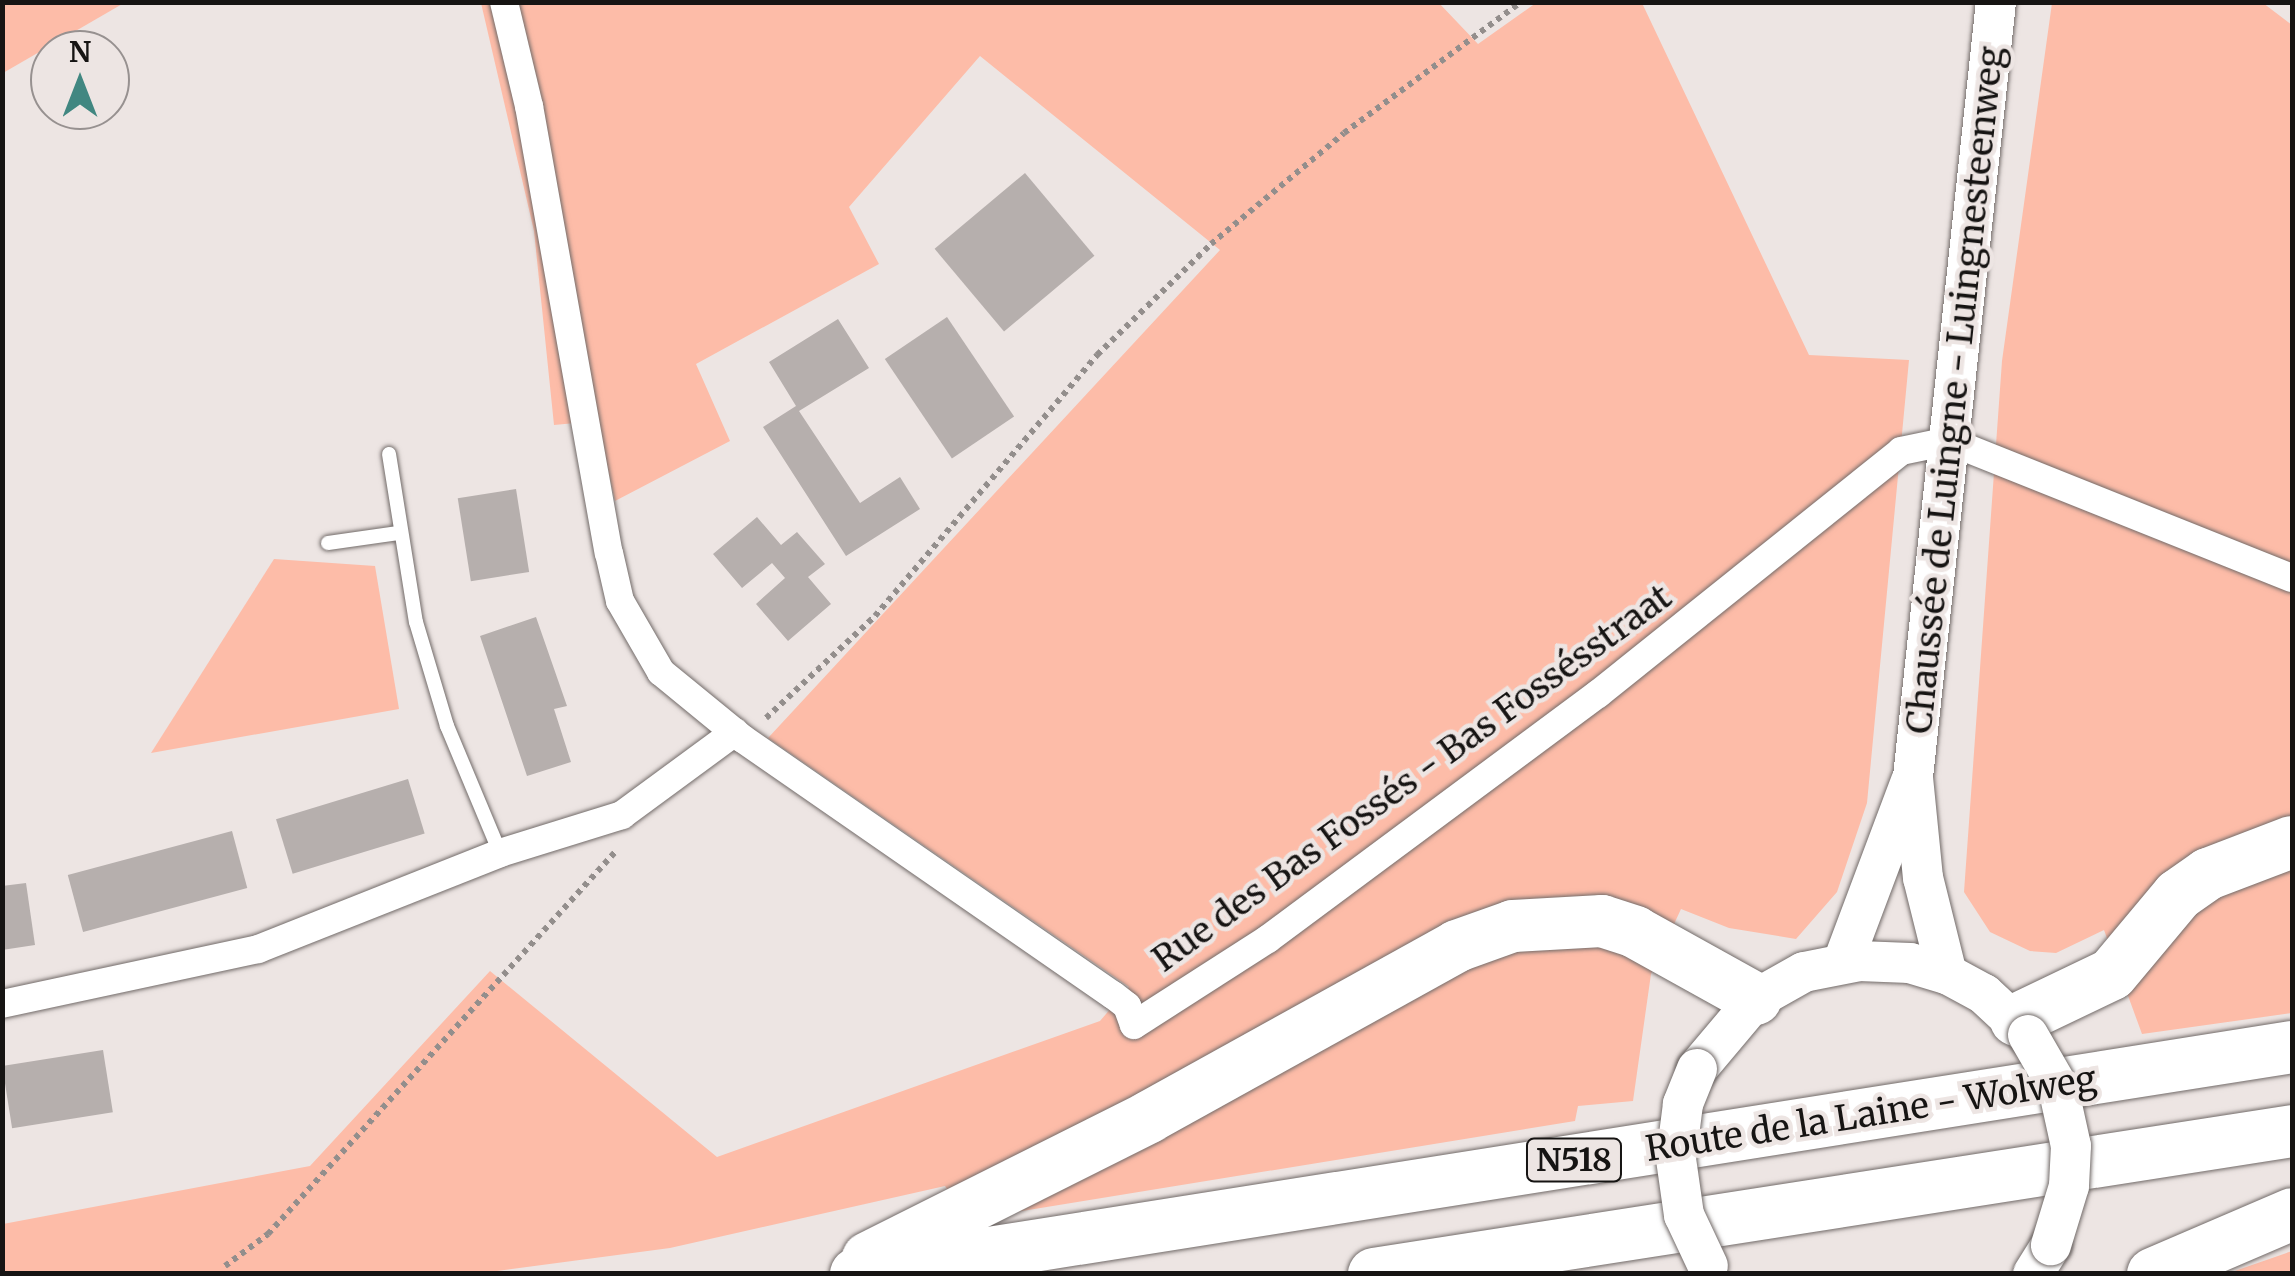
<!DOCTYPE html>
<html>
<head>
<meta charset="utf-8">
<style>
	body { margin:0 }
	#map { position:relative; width:2295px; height:1276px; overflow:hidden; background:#ede5e3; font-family:Merriweather,serif }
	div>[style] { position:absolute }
	.green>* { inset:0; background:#fdbca8 }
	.building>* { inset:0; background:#b6afad; transform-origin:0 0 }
	.path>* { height:6px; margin-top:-3px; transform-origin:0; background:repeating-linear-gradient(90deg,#938e8c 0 5px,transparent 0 10px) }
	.roads { filter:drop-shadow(0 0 2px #726b69) drop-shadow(0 0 2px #726b69) }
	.lane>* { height:14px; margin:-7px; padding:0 7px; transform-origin:7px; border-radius:7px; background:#fff }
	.street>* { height:28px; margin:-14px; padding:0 14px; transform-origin:14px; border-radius:14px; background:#fff }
	.secondary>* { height:40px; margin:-20px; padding:0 20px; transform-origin:20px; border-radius:20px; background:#fff }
	.highway>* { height:52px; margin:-26px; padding:0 26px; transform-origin:26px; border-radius:26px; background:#fff }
	.bridges { filter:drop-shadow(0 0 2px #726b69) drop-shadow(0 0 2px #726b69) }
	.secondary-bridge>* { height:40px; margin:-20px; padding:0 20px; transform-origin:20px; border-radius:20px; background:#fff }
	span { translate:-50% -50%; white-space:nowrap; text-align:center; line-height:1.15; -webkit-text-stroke:9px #ede5e3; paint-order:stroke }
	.shield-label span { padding:2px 8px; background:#ede5e3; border:2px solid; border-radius:8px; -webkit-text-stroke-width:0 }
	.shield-label { font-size:32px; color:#161413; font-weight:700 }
	.street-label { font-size:35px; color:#161413 }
	.frame { position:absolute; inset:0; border:5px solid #161413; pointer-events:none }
	.north { position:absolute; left:30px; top:30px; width:100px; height:100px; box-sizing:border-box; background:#ede5e3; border:2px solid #979190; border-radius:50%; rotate:0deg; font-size:28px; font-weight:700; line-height:40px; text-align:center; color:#161413 }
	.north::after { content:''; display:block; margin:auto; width:35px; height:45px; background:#418781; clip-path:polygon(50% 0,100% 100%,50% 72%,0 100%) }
</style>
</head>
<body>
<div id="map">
	<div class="green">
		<i style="clip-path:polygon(3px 2px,124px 2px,124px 3px,3px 73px)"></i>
		<i style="clip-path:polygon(1438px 2px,1478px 44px,1536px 3px,1642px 3px,1809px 355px,1909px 360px,1867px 803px,1837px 892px,1796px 939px,1729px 928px,1681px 909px,1651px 974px,1633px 1101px,1578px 1106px,1575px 1121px,967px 1220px,945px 1186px,670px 1248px,482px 1273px,3px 1274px,3px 1224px,310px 1166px,490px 971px,717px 1157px,1100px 1021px,1129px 987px,768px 738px,1220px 250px,980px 56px,849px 207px,879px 264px,696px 364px,730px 441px,615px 501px,597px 421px,554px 425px,534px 231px,481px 3px)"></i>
		<i style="clip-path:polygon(2052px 3px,2263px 3px,2292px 25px,2292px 1013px,2142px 1034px,2104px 930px,2056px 953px,2030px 951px,1990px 932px,1964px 892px,2002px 361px)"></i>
		<i style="clip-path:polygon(274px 559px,375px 566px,399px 709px,151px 753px)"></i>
		<i style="clip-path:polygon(2292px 1251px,2292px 1273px,2229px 1273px)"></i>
	</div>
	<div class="building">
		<i style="left:1025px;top:173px;width:108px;height:118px;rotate:50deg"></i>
		<i style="left:947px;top:317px;width:120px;height:75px;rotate:56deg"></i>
		<i style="clip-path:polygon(838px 319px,869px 368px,799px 411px,860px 503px,900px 477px,920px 509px,846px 556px,763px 427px,796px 406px,769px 362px)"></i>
		<i style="left:516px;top:489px;width:84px;height:59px;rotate:81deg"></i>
		<i style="clip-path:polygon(757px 517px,781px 545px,797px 532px,825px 564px,808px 577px,831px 604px,788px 641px,756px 604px,785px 578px,772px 563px,742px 588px,713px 554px)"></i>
		<i style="clip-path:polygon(536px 617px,567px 706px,554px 709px,571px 762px,527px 776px,480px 636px)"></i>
		<i style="left:408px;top:779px;width:57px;height:138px;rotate:73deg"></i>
		<i style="left:232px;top:831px;width:59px;height:170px;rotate:75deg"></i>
		<i style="clip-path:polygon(26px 883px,35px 945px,2px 950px,2px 886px)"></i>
		<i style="left:103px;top:1050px;width:63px;height:102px;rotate:81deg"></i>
	</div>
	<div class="path">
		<i style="left:766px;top:718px;width:149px;rotate:-43.1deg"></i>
		<i style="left:875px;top:616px;width:343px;rotate:-49.6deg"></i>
		<i style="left:1097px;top:355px;width:159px;rotate:-44.2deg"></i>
		<i style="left:1211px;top:244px;width:173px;rotate:-39.8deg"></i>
		<i style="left:1344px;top:133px;width:220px;rotate:-36.5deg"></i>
		<i style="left:225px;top:1266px;width:54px;rotate:-36.7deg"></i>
		<i style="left:268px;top:1234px;width:517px;rotate:-47.74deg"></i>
	</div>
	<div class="roads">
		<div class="lane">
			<i style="left:389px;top:454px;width:170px;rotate:80.9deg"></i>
			<i style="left:416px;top:622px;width:109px;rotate:73.4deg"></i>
			<i style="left:447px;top:726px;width:138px;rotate:67.3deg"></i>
			<i style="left:328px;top:543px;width:71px;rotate:-8.1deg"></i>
		</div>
		<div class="street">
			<i style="left:504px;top:2px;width:107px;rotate:76.5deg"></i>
			<i style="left:529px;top:106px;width:454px;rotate:79.9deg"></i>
			<i style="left:609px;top:553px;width:49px;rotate:77.1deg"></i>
			<i style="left:620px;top:601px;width:82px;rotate:60deg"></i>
			<i style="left:661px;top:672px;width:106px;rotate:39.3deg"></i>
			<i style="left:743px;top:739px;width:450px;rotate:34.7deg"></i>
			<i style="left:1113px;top:995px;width:18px;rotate:38deg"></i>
			<i style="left:1127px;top:1006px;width:20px;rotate:70deg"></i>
			<i style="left:1134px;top:1025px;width:159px;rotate:-32.7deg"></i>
			<i style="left:1268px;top:939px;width:411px;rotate:-36.6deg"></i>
			<i style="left:1598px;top:694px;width:388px;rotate:-38.7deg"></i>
			<i style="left:1901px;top:451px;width:49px;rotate:-11.8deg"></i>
			<i style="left:1949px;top:441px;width:369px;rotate:21.8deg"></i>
			<i style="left:2px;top:1004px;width:262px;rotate:-12.1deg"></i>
			<i style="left:258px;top:949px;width:260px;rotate:-21.6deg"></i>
			<i style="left:500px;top:853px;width:128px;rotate:-17.3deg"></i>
			<i style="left:622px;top:815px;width:140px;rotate:-36.3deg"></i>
		</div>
		<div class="secondary">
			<i style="left:1843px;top:962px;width:193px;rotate:-69.4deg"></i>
			<i style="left:1947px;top:974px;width:99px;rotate:-104deg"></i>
			<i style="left:1923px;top:878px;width:101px;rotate:-95.7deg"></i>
			<i style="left:1913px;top:777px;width:779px;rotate:-83.89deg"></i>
			<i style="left:1697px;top:1069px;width:92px;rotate:-49.9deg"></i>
			<i style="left:1756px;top:999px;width:55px;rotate:-29.4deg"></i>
			<i style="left:1804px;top:972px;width:56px;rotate:-11.3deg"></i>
			<i style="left:1859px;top:961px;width:51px;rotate:2.2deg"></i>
			<i style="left:1910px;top:963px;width:39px;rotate:17deg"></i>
			<i style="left:1947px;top:974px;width:42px;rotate:28.4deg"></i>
			<i style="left:1984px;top:994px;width:60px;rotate:43deg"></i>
			<i style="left:2033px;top:1274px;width:34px;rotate:-58deg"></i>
		</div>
		<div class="highway">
			<i style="left:2016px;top:1020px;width:106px;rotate:-25.6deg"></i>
			<i style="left:2112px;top:974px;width:103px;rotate:-50.1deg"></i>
			<i style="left:2178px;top:895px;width:37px;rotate:-35deg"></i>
			<i style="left:2208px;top:874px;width:90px;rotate:-20.9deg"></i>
			<i style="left:868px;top:1258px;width:314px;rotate:-26.6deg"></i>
			<i style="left:1149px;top:1117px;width:352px;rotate:-29deg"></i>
			<i style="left:1457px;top:946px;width:59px;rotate:-19.7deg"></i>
			<i style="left:1513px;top:926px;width:89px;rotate:-3.2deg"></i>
			<i style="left:1602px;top:921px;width:35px;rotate:18deg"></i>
			<i style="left:1635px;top:932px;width:138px;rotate:29deg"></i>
			<i style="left:856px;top:1274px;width:1454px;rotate:-8.98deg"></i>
			<i style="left:1374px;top:1274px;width:929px;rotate:-8.85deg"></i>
			<i style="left:2153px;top:1274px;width:151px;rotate:-23.3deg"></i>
		</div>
	</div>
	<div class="bridges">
		<div class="secondary-bridge">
			<i style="left:2028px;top:1035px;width:60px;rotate:60deg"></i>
			<i style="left:2058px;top:1087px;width:60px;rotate:77.6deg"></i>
			<i style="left:2071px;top:1146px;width:40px;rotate:92.9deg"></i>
			<i style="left:2069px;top:1186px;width:62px;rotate:107deg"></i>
			<i style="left:1697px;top:1069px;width:38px;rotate:112deg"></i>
			<i style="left:1683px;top:1104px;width:55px;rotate:97.3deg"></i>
			<i style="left:1676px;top:1159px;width:57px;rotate:81.9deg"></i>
			<i style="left:1684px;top:1215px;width:56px;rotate:64.8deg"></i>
		</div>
	</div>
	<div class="shield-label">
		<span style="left:1574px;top:1160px">N518</span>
	</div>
	<div class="street-label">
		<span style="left:1955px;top:390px;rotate:-84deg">Chaussée de Luingne - Luingnesteenweg</span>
		<span style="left:1412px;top:778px;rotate:-36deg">Rue des Bas Fossés - Bas Fossésstraat</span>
		<span style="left:1871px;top:1114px;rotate:-9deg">Route de la Laine - Wolweg</span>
	</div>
	<div class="frame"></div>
	<div class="north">N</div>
</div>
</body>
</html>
